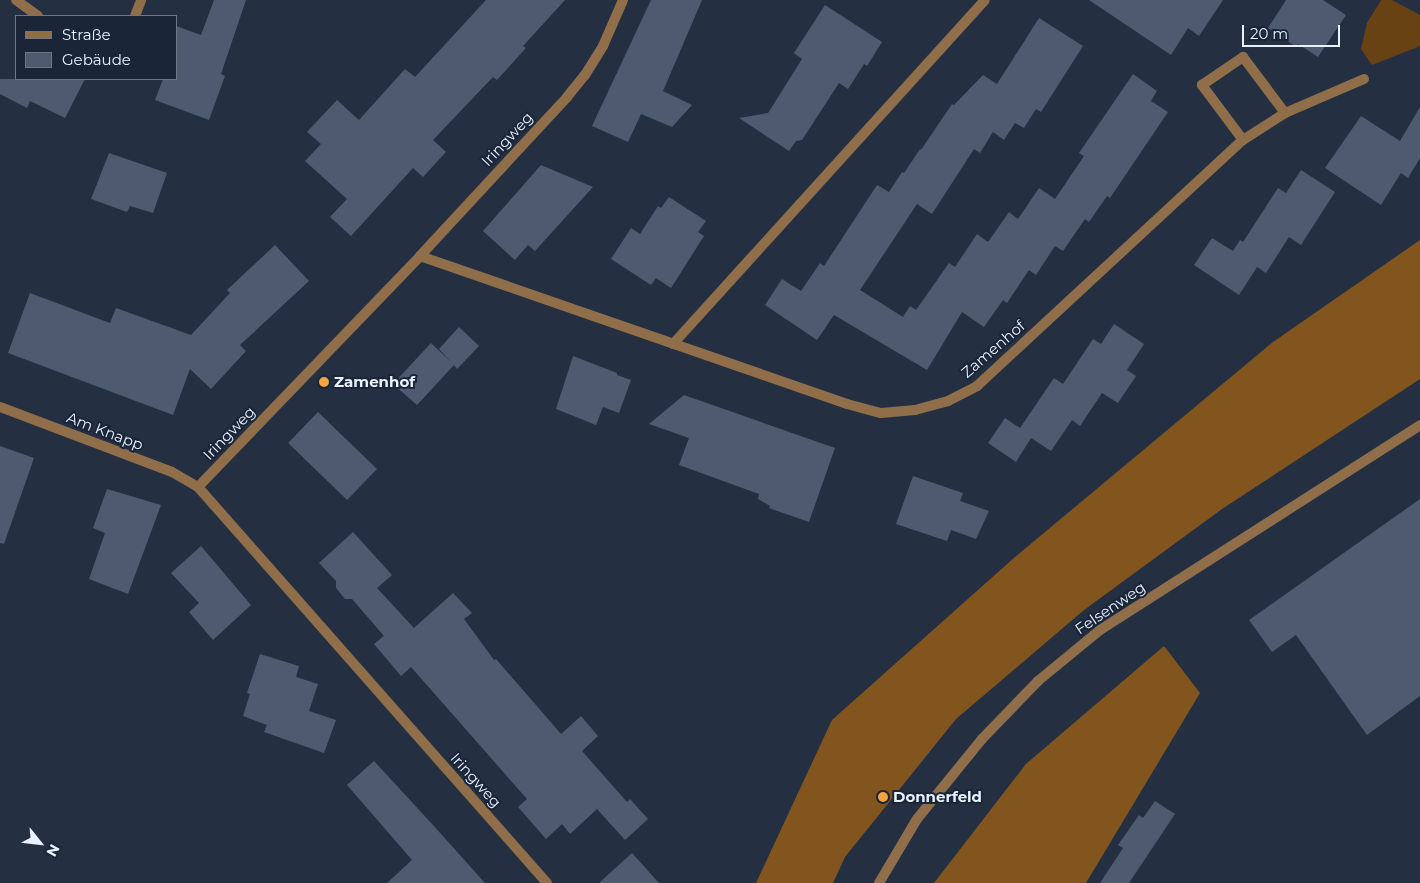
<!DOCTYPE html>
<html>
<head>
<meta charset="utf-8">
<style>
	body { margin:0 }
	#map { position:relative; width:1420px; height:883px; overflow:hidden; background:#243042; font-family:Montserrat,sans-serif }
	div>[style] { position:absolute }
	.green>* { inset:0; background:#684213 }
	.forest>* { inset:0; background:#82551f }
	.building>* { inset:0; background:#4d5a6f; transform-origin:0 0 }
	.minor>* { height:10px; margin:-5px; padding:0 5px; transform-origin:5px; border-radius:5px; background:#906e49 }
	.dots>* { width:14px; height:14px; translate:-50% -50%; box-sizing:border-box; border:2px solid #1a2638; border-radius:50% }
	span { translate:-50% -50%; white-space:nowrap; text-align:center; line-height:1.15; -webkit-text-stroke:4px #1a2638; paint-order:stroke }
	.street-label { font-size:15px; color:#e9f1fe }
	.poi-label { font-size:15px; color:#e9f1fe; font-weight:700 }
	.left { translate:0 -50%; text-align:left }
	.legend { position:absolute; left:15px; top:15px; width:162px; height:65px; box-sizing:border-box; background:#1a2638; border:1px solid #6d7787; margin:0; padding:6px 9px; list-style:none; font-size:15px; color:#e9f1fe }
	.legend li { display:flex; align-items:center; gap:10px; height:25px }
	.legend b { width:25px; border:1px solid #6d7787 }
	.north { position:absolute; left:15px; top:818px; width:50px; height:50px; -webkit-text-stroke:4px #1a2638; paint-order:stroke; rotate:119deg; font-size:14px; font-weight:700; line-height:20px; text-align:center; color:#e9f1fe }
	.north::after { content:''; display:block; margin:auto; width:18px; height:22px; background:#e9f1fe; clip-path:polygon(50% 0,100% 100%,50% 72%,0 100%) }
	.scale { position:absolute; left:1242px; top:25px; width:98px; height:22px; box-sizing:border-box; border:2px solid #e9f1fe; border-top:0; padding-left:6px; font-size:15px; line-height:18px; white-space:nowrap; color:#e9f1fe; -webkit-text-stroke:4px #1a2638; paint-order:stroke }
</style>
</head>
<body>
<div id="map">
	<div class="green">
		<i style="clip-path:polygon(1381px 0,1392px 0,1420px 15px,1420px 46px,1372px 65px,1361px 49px,1367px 23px)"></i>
	</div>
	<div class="forest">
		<i style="clip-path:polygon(1420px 240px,1420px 379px,1222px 509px,1084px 610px,956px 719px,845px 857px,833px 883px,756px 883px,832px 720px,1015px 557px,1273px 342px)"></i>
		<i style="clip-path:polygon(1164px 646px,1200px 693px,1086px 883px,934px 883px,1026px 764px)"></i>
	</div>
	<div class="building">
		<i style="clip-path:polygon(214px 0,246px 0,221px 74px,225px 76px,209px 120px,155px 100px,163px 79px,176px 79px,176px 26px,201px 35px)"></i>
		<i style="clip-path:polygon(486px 0,565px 0,523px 46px,526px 48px,497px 80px,493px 77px,433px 140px,446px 152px,423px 177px,413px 168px,351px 236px,330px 217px,347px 199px,305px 161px,321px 144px,307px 132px,337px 100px,359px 120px,405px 69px,415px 77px)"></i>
		<i style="clip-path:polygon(651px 0,702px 0,663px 91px,692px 105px,672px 127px,641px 114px,628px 142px,592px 126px)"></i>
		<i style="clip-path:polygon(1089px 0,1223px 0,1199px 36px,1188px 28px,1171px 55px)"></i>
		<i style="clip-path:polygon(1286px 0,1323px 0,1346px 15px,1318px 57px,1298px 44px,1296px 47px,1268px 28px)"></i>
		<i style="clip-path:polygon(825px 5px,882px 42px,867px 66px,864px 64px,848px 89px,839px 83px,802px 140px,796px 141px,789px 151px,739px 118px,768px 113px,802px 59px,794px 53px)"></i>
		<i style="clip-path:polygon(1039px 18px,1083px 46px,1041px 112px,1036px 109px,1024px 128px,1015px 123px,1004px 140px,993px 132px,980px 153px,974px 149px,932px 214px,917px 204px,860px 290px,903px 317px,910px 306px,916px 310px,949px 263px,955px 267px,977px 234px,988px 242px,1009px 212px,1018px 219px,1039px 188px,1055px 199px,1084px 156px,1079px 153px,1133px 74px,1157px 91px,1151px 101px,1168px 112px,1110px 198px,1107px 196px,1089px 222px,1085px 219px,1063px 251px,1055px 246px,1036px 275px,1029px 270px,1007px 303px,1003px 300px,984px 327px,962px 312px,927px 370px,834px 315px,817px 340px,765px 305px,782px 279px,801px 291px,820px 263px,824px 266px,877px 185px,889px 192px,902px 172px,904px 173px,920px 149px,921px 150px,952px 104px,954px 105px,983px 75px,997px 84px)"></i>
		<i style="clip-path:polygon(0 79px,85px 79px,65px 118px,30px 101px,27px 108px,0 94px)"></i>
		<i style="clip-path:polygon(1420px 107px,1420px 158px,1408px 178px,1401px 173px,1381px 205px,1325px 168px,1361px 116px,1400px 141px)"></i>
		<i style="clip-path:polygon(109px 153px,167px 173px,153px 213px,130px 206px,127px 212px,91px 199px)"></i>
		<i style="clip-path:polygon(541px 165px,593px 187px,535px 251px,528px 245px,515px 260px,483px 231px)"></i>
		<i style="clip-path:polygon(1301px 170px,1335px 192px,1301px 245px,1289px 237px,1266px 273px,1257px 267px,1239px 295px,1194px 265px,1212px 238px,1233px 251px,1240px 240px,1243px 242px,1278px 188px,1286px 193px)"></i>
		<i style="clip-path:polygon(669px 197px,706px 221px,698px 232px,704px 236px,671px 288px,656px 278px,651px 285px,611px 259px,631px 228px,640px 234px,658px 206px,661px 208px)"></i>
		<i style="clip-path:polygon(275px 245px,309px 281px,240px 345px,246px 351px,211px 389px,190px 369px,173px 415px,8px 353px,30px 293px,110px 323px,116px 308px,191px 335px,230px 293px,227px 290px)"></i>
		<i style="clip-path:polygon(1114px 324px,1144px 344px,1127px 370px,1136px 376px,1118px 403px,1102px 393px,1080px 426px,1072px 420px,1051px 451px,1031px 438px,1016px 462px,988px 443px,1005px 418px,1020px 428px,1054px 378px,1063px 384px,1093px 339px,1101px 344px)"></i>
		<i style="clip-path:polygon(459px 327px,479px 346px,457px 369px,454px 365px,417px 405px,393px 384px,431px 343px,451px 362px,439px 349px)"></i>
		<i style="clip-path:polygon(573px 356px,617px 373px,617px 375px,631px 380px,619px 413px,603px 407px,596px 425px,556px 409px)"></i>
		<i style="clip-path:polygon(684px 395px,835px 448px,809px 522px,769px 508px,770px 506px,758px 499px,759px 494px,679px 465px,689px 438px,649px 424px)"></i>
		<i style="left:318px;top:412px;width:82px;height:43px;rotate:44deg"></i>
		<i style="clip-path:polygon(0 446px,34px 458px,4px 544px,0 543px)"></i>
		<i style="clip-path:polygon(913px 476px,963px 493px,960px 501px,989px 511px,976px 539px,951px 530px,947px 541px,896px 524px)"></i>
		<i style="clip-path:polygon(107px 489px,161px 505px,128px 594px,89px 579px,105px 533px,93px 528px)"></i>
		<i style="clip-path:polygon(1420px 499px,1420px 696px,1367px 735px,1296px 635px,1272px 652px,1249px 620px)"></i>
		<i style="clip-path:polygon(353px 532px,392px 575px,377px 588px,414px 628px,453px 593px,472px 613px,464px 619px,494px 660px,496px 659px,561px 734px,581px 716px,598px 736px,582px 751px,627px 802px,630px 799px,648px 819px,625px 840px,597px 809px,570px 834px,562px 824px,546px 839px,518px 807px,527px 799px,411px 667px,401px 676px,374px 644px,384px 636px,352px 599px,345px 599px,336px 588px,336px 581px,319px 563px)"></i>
		<i style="clip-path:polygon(201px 546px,251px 605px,213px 640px,189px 612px,199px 603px,171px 573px)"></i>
		<i style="clip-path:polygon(260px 654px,299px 666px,296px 677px,318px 684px,309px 711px,336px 720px,324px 753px,264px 732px,267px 725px,243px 716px,250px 694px,247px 693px)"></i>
		<i style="clip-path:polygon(374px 761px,433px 825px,485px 883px,387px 883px,412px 860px,347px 785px)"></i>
		<i style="clip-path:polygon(1155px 801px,1175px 814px,1129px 883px,1100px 883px,1123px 848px,1118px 845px,1139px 815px,1143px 818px)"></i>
		<i style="clip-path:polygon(632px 853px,659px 883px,599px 883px)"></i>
	</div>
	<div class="minor">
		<i style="left:16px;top:0;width:27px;rotate:36deg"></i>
		<i style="left:135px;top:16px;width:17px;rotate:-69deg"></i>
		<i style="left:1243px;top:140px;width:69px;rotate:-126.7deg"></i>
		<i style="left:1202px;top:85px;width:50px;rotate:-34.3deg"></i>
		<i style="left:1243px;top:57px;width:70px;rotate:53.1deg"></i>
		<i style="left:420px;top:256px;width:452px;rotate:19.1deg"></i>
		<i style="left:847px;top:404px;width:35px;rotate:15deg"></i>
		<i style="left:881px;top:413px;width:34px;rotate:-5deg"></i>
		<i style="left:915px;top:410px;width:34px;rotate:-15deg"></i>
		<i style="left:948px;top:401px;width:33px;rotate:-27deg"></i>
		<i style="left:977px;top:386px;width:362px;rotate:-42.8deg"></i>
		<i style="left:1243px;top:140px;width:50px;rotate:-32.7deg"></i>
		<i style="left:1285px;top:113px;width:86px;rotate:-23.3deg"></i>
		<i style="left:673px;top:344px;width:464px;rotate:-47.8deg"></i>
		<i style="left:0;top:407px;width:184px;rotate:20.7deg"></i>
		<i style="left:172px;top:472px;width:30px;rotate:30deg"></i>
		<i style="left:547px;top:883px;width:528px;rotate:-131.39deg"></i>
		<i style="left:198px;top:487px;width:320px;rotate:-46.1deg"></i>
		<i style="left:420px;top:256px;width:217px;rotate:-47.2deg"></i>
		<i style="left:567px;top:97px;width:28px;rotate:-51deg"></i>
		<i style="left:585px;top:75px;width:34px;rotate:-58deg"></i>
		<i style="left:603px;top:46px;width:50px;rotate:-66.5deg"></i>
		<i style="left:879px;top:883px;width:74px;rotate:-59.3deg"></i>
		<i style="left:917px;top:819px;width:103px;rotate:-50.9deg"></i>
		<i style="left:982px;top:739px;width:81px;rotate:-46deg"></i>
		<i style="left:1038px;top:681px;width:80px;rotate:-39.4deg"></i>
		<i style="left:1100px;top:630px;width:380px;rotate:-32.6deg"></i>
	</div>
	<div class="dots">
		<i style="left:324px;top:382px;background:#f3a443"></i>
		<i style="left:883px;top:797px;background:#f3a443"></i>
	</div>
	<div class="street-label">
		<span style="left:507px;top:139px;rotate:-47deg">Iringweg</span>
		<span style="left:993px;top:349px;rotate:-41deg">Zamenhof</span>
		<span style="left:105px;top:431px;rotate:21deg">Am Knapp</span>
		<span style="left:229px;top:433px;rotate:-46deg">Iringweg</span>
		<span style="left:1110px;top:608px;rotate:-34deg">Felsenweg</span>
		<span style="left:476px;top:780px;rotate:48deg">Iringweg</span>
	</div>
	<div class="poi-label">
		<span class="left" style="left:334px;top:382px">Zamenhof</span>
		<span class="left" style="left:893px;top:797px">Donnerfeld</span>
	</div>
	<ul class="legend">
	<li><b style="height:6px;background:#906e49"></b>Straße</li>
	<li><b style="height:14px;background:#4d5a6f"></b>Gebäude</li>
	</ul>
	<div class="north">N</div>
	<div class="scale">20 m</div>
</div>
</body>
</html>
